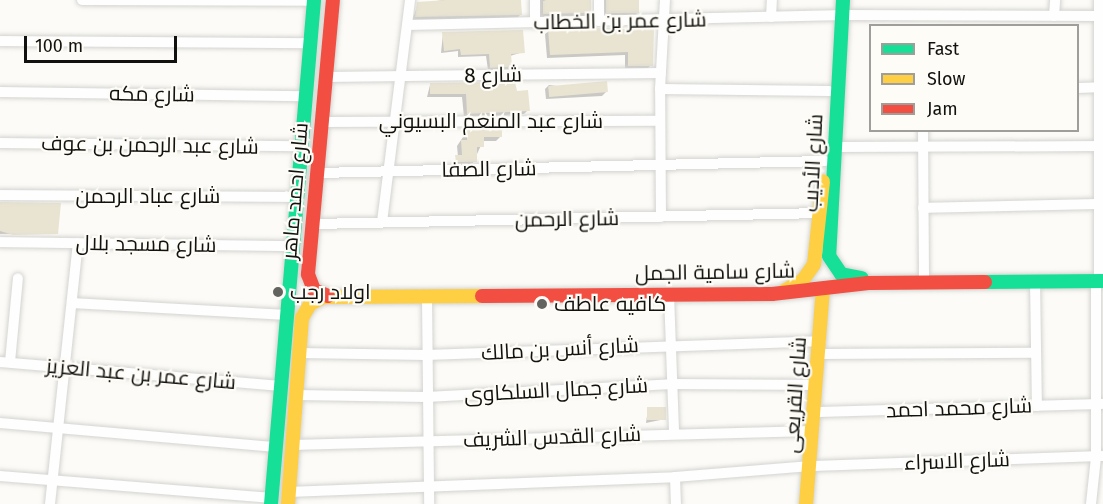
<!DOCTYPE html>
<html>
<head>
<meta charset="utf-8">
<style>
	body { margin:0 }
	#map { position:relative; width:1103px; height:504px; overflow:hidden; background:#fcfbf7; font-family:"Fira Sans",Cairo,sans-serif }
	div>[style] { position:absolute }
	.shadow>* { inset:0; background:#0003 }
	.building>* { inset:0; background:#e9e4d2; transform-origin:0 0 }
	.roads { filter:drop-shadow(0 0 2px #d3d3d0) drop-shadow(0 0 2px #d3d3d0) }
	.street>* { height:10px; margin:-5px; padding:0 5px; transform-origin:5px; border-radius:5px; background:#fffefe }
	.fast>* { height:14px; margin:-7px; padding:0 7px; transform-origin:7px; border-radius:7px; background:#16e098 }
	.slow>* { height:14px; margin:-7px; padding:0 7px; transform-origin:7px; border-radius:7px; background:#ffcf43 }
	.jam>* { height:14px; margin:-7px; padding:0 7px; transform-origin:7px; border-radius:7px; background:#f24e42 }
	.dots>* { width:16px; height:16px; translate:-50% -50%; box-sizing:border-box; border:3px solid #fdfcf6; border-radius:50% }
	span { translate:-50% -50%; white-space:nowrap; text-align:center; line-height:1.15; -webkit-text-stroke:4.5px #fdfcf6; paint-order:stroke }
	.street-label { font-size:21px; color:#11110f }
	.poi-label { font-size:21px; color:#11110f }
	.left { translate:0 -50%; text-align:left }
	.legend { position:absolute; left:869px; top:24px; width:210px; height:108px; box-sizing:border-box; background:#fdfcf6; border:2px solid #9f9e9a; margin:0; padding:8px 10px; list-style:none; font-size:18px; color:#11110f }
	.legend li { display:flex; align-items:center; gap:12px; height:30px }
	.legend b { width:30px; border:2px solid #9f9e9a }
	.scale { position:absolute; left:24px; top:36px; width:153px; height:27px; box-sizing:border-box; border:3px solid #11110f; border-top:0; padding-left:8px; font-size:18px; line-height:21px; white-space:nowrap; color:#11110f; -webkit-text-stroke:4px #fdfcf6; paint-order:stroke }
</style>
</head>
<body>
<div id="map">
	<div class="shadow">
		<i style="clip-path:polygon(443px 0,520px 0,521px 14px,517px 18px,412px 21px,418px 4px)"></i>
		<i style="clip-path:polygon(536px 0,591px 0,590px 13px,586px 17px,539px 17px)"></i>
		<i style="clip-path:polygon(601px 0,638px 0,639px 11px,635px 15px,603px 16px)"></i>
		<i style="clip-path:polygon(652px 29px,651px 65px,647px 69px,625px 69px,625px 55px,547px 58px,545px 34px,549px 31px)"></i>
		<i style="clip-path:polygon(443px 33px,523px 52px,510px 56px,508px 69px,488px 70px,486px 56px,458px 57px,458px 51px,441px 53px)"></i>
		<i style="clip-path:polygon(430px 85px,515px 93px,528px 110px,524px 114px,464px 117px,462px 97px,427px 97px)"></i>
		<i style="clip-path:polygon(549px 85px,606px 92px,602px 96px,546px 99px,545px 89px)"></i>
		<i style="clip-path:polygon(467px 131px,500px 137px,496px 141px,483px 141px,472px 165px,452px 166px,458px 157px,457px 146px)"></i>
		<i style="clip-path:polygon(0 204px,57px 233px,0 234px)"></i>
		<i style="clip-path:polygon(648px 409px,665px 419px,646px 423px)"></i>
	</div>
	<div class="building">
		<i style="clip-path:polygon(446px 0,521px 0,522px 15px,415px 17px,417px 2px)"></i>
		<i style="clip-path:polygon(546px 0,591px 0,591px 13px,543px 14px,543px 1px)"></i>
		<i style="left:606px;top:0;width:33px;height:13px"></i>
		<i style="clip-path:polygon(633px 27px,654px 28px,653px 66px,628px 66px,628px 52px,550px 55px,548px 29px,616px 28px,617px 31px)"></i>
		<i style="clip-path:polygon(523px 30px,525px 53px,511px 54px,512px 67px,490px 68px,489px 54px,461px 55px,460px 49px,444px 51px,442px 32px)"></i>
		<i style="left:607px;top:81px;width:11px;height:59px;rotate:85deg"></i>
		<i style="clip-path:polygon(515px 82px,517px 91px,528px 90px,530px 111px,467px 114px,466px 94px,430px 94px,430px 83px)"></i>
		<i style="clip-path:polygon(467px 129px,502px 129px,502px 137px,484px 137px,484px 147px,477px 147px,477px 162px,456px 162px,455px 155px,462px 155px,461px 140px,467px 140px)"></i>
		<i style="clip-path:polygon(0 202px,61px 203px,58px 234px,13px 235px,0 231px)"></i>
		<i style="left:666px;top:407px;width:13px;height:19px;rotate:90deg"></i>
	</div>
	<div class="roads">
		<div class="street">
			<i style="left:82px;top:0;width:232px;rotate:0.2deg"></i>
			<i style="left:1099px;top:0;width:281px;rotate:90deg"></i>
			<i style="left:842px;top:15px;width:261px;rotate:0.2deg"></i>
			<i style="left:1054px;top:16px;width:16px;rotate:-86deg"></i>
			<i style="left:771px;top:17px;width:17px;rotate:-87deg"></i>
			<i style="left:599px;top:21px;width:21px;rotate:-90deg"></i>
			<i style="left:535px;top:23px;width:23px;rotate:-90deg"></i>
			<i style="left:407px;top:25px;width:427px;rotate:-1.3deg"></i>
			<i style="left:0;top:41px;width:310px;rotate:0.4deg"></i>
			<i style="left:326px;top:77px;width:335px;rotate:-0.7deg"></i>
			<i style="left:1078px;top:88px;width:25px;rotate:-2deg"></i>
			<i style="left:660px;top:89px;width:169px;rotate:0.7deg"></i>
			<i style="left:0;top:92px;width:304px;rotate:0.8deg"></i>
			<i style="left:323px;top:122px;width:337px;rotate:-0.2deg"></i>
			<i style="left:923px;top:130px;width:153px;rotate:89.6deg"></i>
			<i style="left:0;top:143px;width:300px;rotate:0.6deg"></i>
			<i style="left:835px;top:147px;width:268px;rotate:-0.2deg"></i>
			<i style="left:318px;top:173px;width:507px;rotate:-1.36deg"></i>
			<i style="left:0;top:195px;width:296px;rotate:0.4deg"></i>
			<i style="left:923px;top:208px;width:180px;rotate:-1.3deg"></i>
			<i style="left:661px;top:217px;width:128px;rotate:-90.4deg"></i>
			<i style="left:660px;top:89px;width:89px;rotate:-86.8deg"></i>
			<i style="left:382px;top:222px;width:224px;rotate:-82.8deg"></i>
			<i style="left:314px;top:224px;width:507px;rotate:-1.24deg"></i>
			<i style="left:0;top:242px;width:292px;rotate:0.8deg"></i>
			<i style="left:1035px;top:282px;width:124px;rotate:89.1deg"></i>
			<i style="left:669px;top:294px;width:138px;rotate:87.9deg"></i>
			<i style="left:427px;top:296px;width:208px;rotate:89.4deg"></i>
			<i style="left:72px;top:303px;width:215px;rotate:3.2deg"></i>
			<i style="left:299px;top:353px;width:127px;rotate:0.9deg"></i>
			<i style="left:426px;top:355px;width:395px;rotate:-2deg"></i>
			<i style="left:819px;top:354px;width:217px;rotate:-0.3deg"></i>
			<i style="left:0;top:362px;width:282px;rotate:4.9deg"></i>
			<i style="left:10px;top:362px;width:84px;rotate:-84.6deg"></i>
			<i style="left:296px;top:395px;width:130px;rotate:0.9deg"></i>
			<i style="left:426px;top:397px;width:246px;rotate:-3deg"></i>
			<i style="left:672px;top:384px;width:145px;rotate:0.4deg"></i>
			<i style="left:815px;top:412px;width:288px;rotate:-1.6deg"></i>
			<i style="left:0;top:423px;width:277px;rotate:5deg"></i>
			<i style="left:292px;top:445px;width:521px;rotate:-1.54deg"></i>
			<i style="left:0;top:476px;width:273px;rotate:4.6deg"></i>
			<i style="left:675px;top:477px;width:27px;rotate:88deg"></i>
			<i style="left:288px;top:492px;width:387px;rotate:-2.2deg"></i>
			<i style="left:675px;top:477px;width:136px;rotate:-4.6deg"></i>
			<i style="left:811px;top:466px;width:292px;rotate:-2deg"></i>
			<i style="left:50px;top:504px;width:262px;rotate:-83.9deg"></i>
			<i style="left:1091px;top:504px;width:47px;rotate:-83.9deg"></i>
			<i style="left:1096px;top:457px;width:176px;rotate:-90deg"></i>
		</div>
		<div class="fast">
			<i style="left:843px;top:0;width:256px;rotate:93.1deg"></i>
			<i style="left:829px;top:256px;width:22px;rotate:56deg"></i>
			<i style="left:841px;top:274px;width:21px;rotate:11deg"></i>
			<i style="left:985px;top:282px;width:118px;rotate:-0.5deg"></i>
			<i style="left:271px;top:504px;width:506px;rotate:-85.12deg"></i>
		</div>
		<div class="slow">
			<i style="left:784px;top:291px;width:22px;rotate:-30deg"></i>
			<i style="left:803px;top:280px;width:19px;rotate:-55deg"></i>
			<i style="left:814px;top:264px;width:83px;rotate:-83.8deg"></i>
			<i style="left:288px;top:504px;width:187px;rotate:-85.7deg"></i>
			<i style="left:302px;top:318px;width:16px;rotate:-60deg"></i>
			<i style="left:310px;top:304px;width:15px;rotate:-28deg"></i>
			<i style="left:323px;top:297px;width:159px;rotate:-0.4deg"></i>
			<i style="left:806px;top:504px;width:216px;rotate:-85.5deg"></i>
		</div>
		<div class="jam">
			<i style="left:328px;top:296px;width:15px;rotate:-157deg"></i>
			<i style="left:314px;top:290px;width:17px;rotate:-111deg"></i>
			<i style="left:308px;top:274px;width:275px;rotate:-84.8deg"></i>
			<i style="left:482px;top:296px;width:290px;rotate:-0.4deg"></i>
			<i style="left:772px;top:294px;width:97px;rotate:-6.5deg"></i>
			<i style="left:868px;top:283px;width:117px;rotate:-0.5deg"></i>
		</div>
	</div>
	<div class="dots">
		<i style="left:278px;top:292px;background:#636360"></i>
		<i style="left:542px;top:304px;background:#636360"></i>
	</div>
	<div class="street-label">
		<span style="left:620px;top:21px;rotate:-1deg">شارع عمر بن الخطاب</span>
		<span style="left:493px;top:75px;rotate:-1deg">شارع 8</span>
		<span style="left:152px;top:94px;rotate:1deg">شارع مكه</span>
		<span style="left:491px;top:121px">شارع عبد المنعم البسيوني</span>
		<span style="left:150px;top:145px;rotate:1deg">شارع عبد الرحمن بن عوف</span>
		<span style="left:813px;top:163px;rotate:-87deg">شارع الأديب</span>
		<span style="left:489px;top:169px;rotate:-1deg">شارع الصفا</span>
		<span style="left:295px;top:191px;rotate:-85deg">شارع احمد ماهر</span>
		<span style="left:148px;top:196px">شارع عباد الرحمن</span>
		<span style="left:567px;top:219px;rotate:-1deg">شارع الرحمن</span>
		<span style="left:146px;top:244px;rotate:1deg">شارع مسجد بلال</span>
		<span style="left:715px;top:272px;rotate:-1deg">شارع سامية الجمل</span>
		<span style="left:560px;top:349px;rotate:-3deg">شارع أنس بن مالك</span>
		<span style="left:141px;top:374px;rotate:5deg">شارع عمر بن عبد العزيز</span>
		<span style="left:556px;top:390px;rotate:-3deg">شارع جمال السلكاوى</span>
		<span style="left:795px;top:395px;rotate:-86deg">شارع القريعى</span>
		<span style="left:959px;top:408px;rotate:-2deg">شارع محمد احمد</span>
		<span style="left:552px;top:437px;rotate:-2deg">شارع القدس الشريف</span>
		<span style="left:957px;top:461px;rotate:-2deg">شارع الاسراء</span>
	</div>
	<div class="poi-label">
		<span class="left" style="left:290px;top:292px">اولاد رجب</span>
		<span class="left" style="left:554px;top:304px">كافيه عاطف</span>
	</div>
	<ul class="legend">
	<li><b style="height:8px;background:#16e098"></b>Fast</li>
	<li><b style="height:8px;background:#ffcf43"></b>Slow</li>
	<li><b style="height:8px;background:#f24e42"></b>Jam</li>
	</ul>
	<div class="scale">100 m</div>
</div>
</body>
</html>
